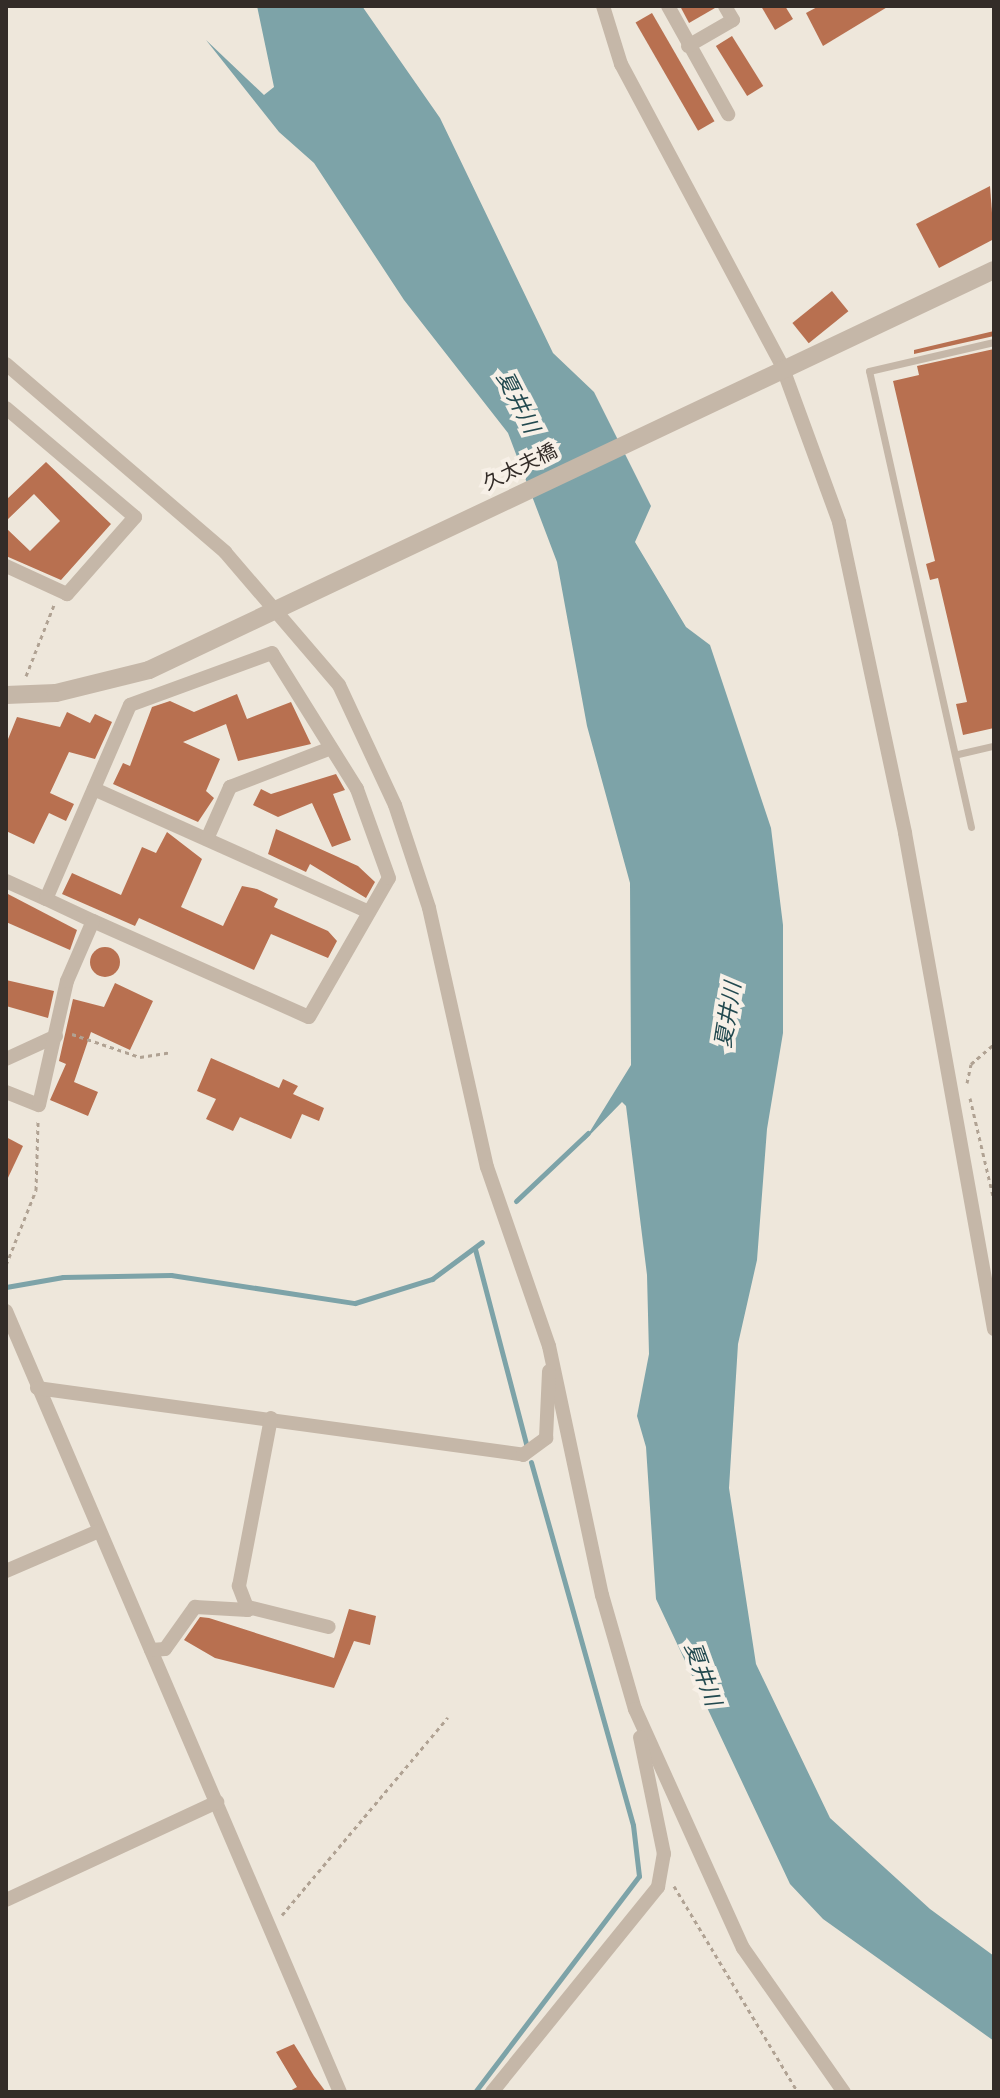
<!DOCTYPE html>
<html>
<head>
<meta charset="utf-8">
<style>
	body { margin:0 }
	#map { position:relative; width:1000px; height:2098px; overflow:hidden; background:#eee7db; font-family:"PT Sans","Noto Sans JP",sans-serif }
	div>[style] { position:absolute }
	.water>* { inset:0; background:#7da3a8 }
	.stream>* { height:5px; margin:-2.5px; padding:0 2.5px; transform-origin:2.5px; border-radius:2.5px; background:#7da3a8 }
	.building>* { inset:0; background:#b87050; transform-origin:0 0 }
	.round { border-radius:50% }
	.path>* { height:3px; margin-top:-1.5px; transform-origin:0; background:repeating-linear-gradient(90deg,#b0a293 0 4px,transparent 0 8px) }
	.service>* { height:7px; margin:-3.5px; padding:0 3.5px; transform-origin:3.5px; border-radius:3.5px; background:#c5b7a8 }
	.minor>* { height:14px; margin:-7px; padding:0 7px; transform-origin:7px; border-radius:7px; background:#c5b7a8 }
	.tertiary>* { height:18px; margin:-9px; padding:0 9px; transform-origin:9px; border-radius:9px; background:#c5b7a8 }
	span { translate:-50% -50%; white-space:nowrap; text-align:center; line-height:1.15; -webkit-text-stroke:8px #f7f0e7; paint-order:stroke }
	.street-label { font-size:20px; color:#332c28 }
	.water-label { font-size:22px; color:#22494f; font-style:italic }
	.frame { position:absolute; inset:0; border:8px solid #332c28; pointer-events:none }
</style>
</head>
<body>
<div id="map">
	<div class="water">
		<i style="clip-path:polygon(257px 6px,362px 6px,440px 118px,553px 353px,594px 392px,651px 506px,635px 542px,686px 627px,710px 645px,771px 828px,783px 925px,783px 1033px,767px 1129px,757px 1260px,738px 1344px,729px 1488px,756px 1664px,830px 1818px,930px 1909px,994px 1956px,994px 2041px,823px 1919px,790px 1884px,656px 1599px,646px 1447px,637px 1416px,649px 1354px,647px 1275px,626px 1106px,622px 1102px,584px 1141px,631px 1065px,630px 883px,587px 726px,557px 562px,508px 433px,404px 300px,314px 163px,279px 132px,206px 40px,264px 95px,274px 87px)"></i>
	</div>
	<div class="stream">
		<i style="left:516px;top:1201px;width:99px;rotate:-43.4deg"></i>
		<i style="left:475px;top:1249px;width:205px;rotate:75.3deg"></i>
		<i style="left:6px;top:1287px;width:58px;rotate:-10deg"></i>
		<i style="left:63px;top:1277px;width:108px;rotate:-1.1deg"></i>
		<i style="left:171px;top:1275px;width:186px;rotate:8.7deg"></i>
		<i style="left:355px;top:1303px;width:81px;rotate:-17.3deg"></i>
		<i style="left:432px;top:1279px;width:62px;rotate:-36.5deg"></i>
		<i style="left:475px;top:2092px;width:271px;rotate:-52.8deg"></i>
		<i style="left:639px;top:1876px;width:51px;rotate:-96.7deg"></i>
		<i style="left:633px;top:1825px;width:377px;rotate:-105.7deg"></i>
	</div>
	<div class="building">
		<i style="clip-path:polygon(680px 6px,715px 6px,715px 8px,689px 23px)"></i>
		<i style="clip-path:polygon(761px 6px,785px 6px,793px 19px,775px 30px)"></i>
		<i style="clip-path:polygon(819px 6px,889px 6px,823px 46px,806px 13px)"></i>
		<i style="left:652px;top:13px;width:125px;height:19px;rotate:60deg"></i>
		<i style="left:732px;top:36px;width:59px;height:19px;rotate:58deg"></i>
		<i style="clip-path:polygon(990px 186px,994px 239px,939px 268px,916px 224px)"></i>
		<i style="left:832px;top:291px;width:26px;height:51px;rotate:51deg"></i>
		<i style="clip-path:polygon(994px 331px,994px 336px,914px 354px,914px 350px)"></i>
		<i style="clip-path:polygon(994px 349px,994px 728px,963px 735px,956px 704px,967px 702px,938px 578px,930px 580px,926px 564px,935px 561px,893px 381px,919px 375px,917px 366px)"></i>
		<i style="clip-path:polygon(46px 462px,111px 524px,61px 580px,6px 556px,6px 528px,30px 551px,60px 521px,34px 494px,6px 521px,6px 500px)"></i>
		<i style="clip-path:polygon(237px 694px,247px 719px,291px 702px,311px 744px,238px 761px,226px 724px,183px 742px,220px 759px,206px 791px,214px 798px,198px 822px,113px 784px,123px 763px,130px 766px,152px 707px,170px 701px,194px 712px)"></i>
		<i style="clip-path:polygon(67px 712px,90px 723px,95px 714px,112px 722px,95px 759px,69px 752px,50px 793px,74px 804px,66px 821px,49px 813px,34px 844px,6px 831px,6px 744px,17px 717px,60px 727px)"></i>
		<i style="clip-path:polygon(336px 774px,345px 790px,333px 794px,351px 840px,332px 847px,312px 803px,278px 817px,253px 805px,261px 789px,271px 794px)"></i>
		<i style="clip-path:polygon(276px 829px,358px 866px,375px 882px,366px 898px,310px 864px,306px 872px,268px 854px)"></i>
		<i style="clip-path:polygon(167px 832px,202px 859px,181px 907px,223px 926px,242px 886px,257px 889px,278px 899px,274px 907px,328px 931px,337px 941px,328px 958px,271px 934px,254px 970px,139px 918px,135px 926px,62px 894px,72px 873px,121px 895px,142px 847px,156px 853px)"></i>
		<i style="clip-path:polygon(6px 893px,77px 930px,70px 950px,6px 922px)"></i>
		<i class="round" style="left:90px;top:947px;width:30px;height:30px"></i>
		<i style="clip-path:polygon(6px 980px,54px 991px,48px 1018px,6px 1006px)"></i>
		<i style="clip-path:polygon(115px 983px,153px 1001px,130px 1050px,91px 1032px,74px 1082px,98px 1092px,88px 1116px,50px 1100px,66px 1064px,59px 1061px,73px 999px,104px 1007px)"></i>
		<i style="clip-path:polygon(211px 1058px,279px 1088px,283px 1079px,298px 1086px,293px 1094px,324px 1108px,319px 1121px,302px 1114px,291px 1139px,240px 1117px,233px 1131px,206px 1119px,216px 1099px,197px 1091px)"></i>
		<i style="clip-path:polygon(6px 1137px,23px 1146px,6px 1182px)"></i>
		<i style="clip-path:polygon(349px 1609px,376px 1616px,370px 1645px,354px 1641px,334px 1688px,215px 1658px,184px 1640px,200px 1617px,209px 1618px,334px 1658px)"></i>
		<i style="clip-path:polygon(294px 2044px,314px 2076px,326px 2092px,288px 2092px,297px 2087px,276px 2052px)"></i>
	</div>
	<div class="path">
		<i style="left:26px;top:676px;width:76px;rotate:-68.5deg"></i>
		<i style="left:72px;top:1034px;width:72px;rotate:18.7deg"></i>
		<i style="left:140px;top:1057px;width:31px;rotate:-9deg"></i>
		<i style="left:967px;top:1083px;width:19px;rotate:-78deg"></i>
		<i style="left:971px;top:1064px;width:30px;rotate:-41deg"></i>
		<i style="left:970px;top:1098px;width:105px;rotate:76.8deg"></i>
		<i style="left:6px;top:1265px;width:81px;rotate:-68.2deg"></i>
		<i style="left:36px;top:1190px;width:69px;rotate:-88.3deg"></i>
		<i style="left:674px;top:1886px;width:240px;rotate:59deg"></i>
		<i style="left:282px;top:1915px;width:258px;rotate:-50deg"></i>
	</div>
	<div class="service">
		<i style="left:958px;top:754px;width:37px;rotate:-13deg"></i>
		<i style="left:971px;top:827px;width:467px;rotate:-102.6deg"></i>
		<i style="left:869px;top:371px;width:128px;rotate:-13.1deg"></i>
	</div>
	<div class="minor">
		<i style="left:603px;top:6px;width:61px;rotate:72.8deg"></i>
		<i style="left:621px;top:64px;width:342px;rotate:61.9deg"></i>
		<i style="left:782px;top:366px;width:166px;rotate:69.9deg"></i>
		<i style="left:839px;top:522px;width:318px;rotate:78deg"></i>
		<i style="left:905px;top:833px;width:504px;rotate:79.83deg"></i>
		<i style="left:668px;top:6px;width:124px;rotate:60.9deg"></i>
		<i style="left:688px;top:46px;width:52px;rotate:-30deg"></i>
		<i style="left:733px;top:20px;width:16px;rotate:-120deg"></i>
		<i style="left:6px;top:364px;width:289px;rotate:40.6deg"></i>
		<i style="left:225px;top:552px;width:175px;rotate:49.4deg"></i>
		<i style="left:339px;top:685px;width:132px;rotate:65deg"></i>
		<i style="left:395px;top:805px;width:108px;rotate:71.7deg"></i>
		<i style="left:429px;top:908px;width:265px;rotate:77.4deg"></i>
		<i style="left:487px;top:1167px;width:189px;rotate:70.9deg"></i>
		<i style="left:549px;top:1346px;width:255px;rotate:78deg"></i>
		<i style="left:602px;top:1595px;width:119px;rotate:73.9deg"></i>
		<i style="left:635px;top:1709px;width:262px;rotate:65.7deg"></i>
		<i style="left:743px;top:1948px;width:176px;rotate:55deg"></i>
		<i style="left:6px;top:408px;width:169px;rotate:40.2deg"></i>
		<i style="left:135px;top:517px;width:103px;rotate:131.4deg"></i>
		<i style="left:67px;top:594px;width:67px;rotate:-155.3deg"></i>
		<i style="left:94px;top:789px;width:301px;rotate:24.1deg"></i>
		<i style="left:207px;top:839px;width:57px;rotate:-66.1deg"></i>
		<i style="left:230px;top:787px;width:108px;rotate:-21.1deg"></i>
		<i style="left:6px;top:881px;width:44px;rotate:24.2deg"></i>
		<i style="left:46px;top:899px;width:52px;rotate:25.1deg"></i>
		<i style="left:93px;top:921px;width:236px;rotate:24deg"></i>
		<i style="left:309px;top:1017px;width:160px;rotate:-60.1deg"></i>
		<i style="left:389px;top:878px;width:95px;rotate:-109.8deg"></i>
		<i style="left:357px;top:789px;width:160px;rotate:-122deg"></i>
		<i style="left:272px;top:653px;width:151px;rotate:159.9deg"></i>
		<i style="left:130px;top:705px;width:211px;rotate:113.4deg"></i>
		<i style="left:6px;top:1059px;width:55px;rotate:-24.7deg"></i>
		<i style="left:6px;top:1092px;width:35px;rotate:22deg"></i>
		<i style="left:39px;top:1105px;width:127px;rotate:-77.3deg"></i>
		<i style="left:67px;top:981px;width:65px;rotate:-66.6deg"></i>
		<i style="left:6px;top:1311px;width:849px;rotate:66.85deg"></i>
		<i style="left:37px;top:1388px;width:491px;rotate:7.8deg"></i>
		<i style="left:523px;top:1455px;width:29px;rotate:-36deg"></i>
		<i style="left:546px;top:1438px;width:67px;rotate:-87.4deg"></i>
		<i style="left:6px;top:1571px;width:101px;rotate:-23.3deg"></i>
		<i style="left:248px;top:1607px;width:83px;rotate:13.9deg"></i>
		<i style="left:151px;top:1650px;width:14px;rotate:-4deg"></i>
		<i style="left:165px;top:1649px;width:52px;rotate:-54.5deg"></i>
		<i style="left:195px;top:1607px;width:53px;rotate:3.2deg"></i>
		<i style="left:248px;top:1610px;width:26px;rotate:-111deg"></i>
		<i style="left:239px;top:1586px;width:171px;rotate:-79.2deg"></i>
		<i style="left:6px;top:1900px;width:233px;rotate:-24.9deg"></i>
		<i style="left:492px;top:2092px;width:264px;rotate:-51deg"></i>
		<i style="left:658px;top:1887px;width:34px;rotate:-80deg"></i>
		<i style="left:664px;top:1854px;width:119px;rotate:-101.6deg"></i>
	</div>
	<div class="tertiary">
		<i style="left:6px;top:695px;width:50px;rotate:-2.3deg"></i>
		<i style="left:56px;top:693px;width:96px;rotate:-13.9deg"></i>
		<i style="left:149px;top:670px;width:935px;rotate:-25.33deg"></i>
	</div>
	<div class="street-label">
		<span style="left:520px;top:467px;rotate:-26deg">久太夫橋</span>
	</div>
	<div class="water-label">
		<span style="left:518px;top:402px;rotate:63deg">夏井川</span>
		<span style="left:728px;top:1015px;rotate:-81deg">夏井川</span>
		<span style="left:703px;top:1674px;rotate:70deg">夏井川</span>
	</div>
	<div class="frame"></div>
</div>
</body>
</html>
